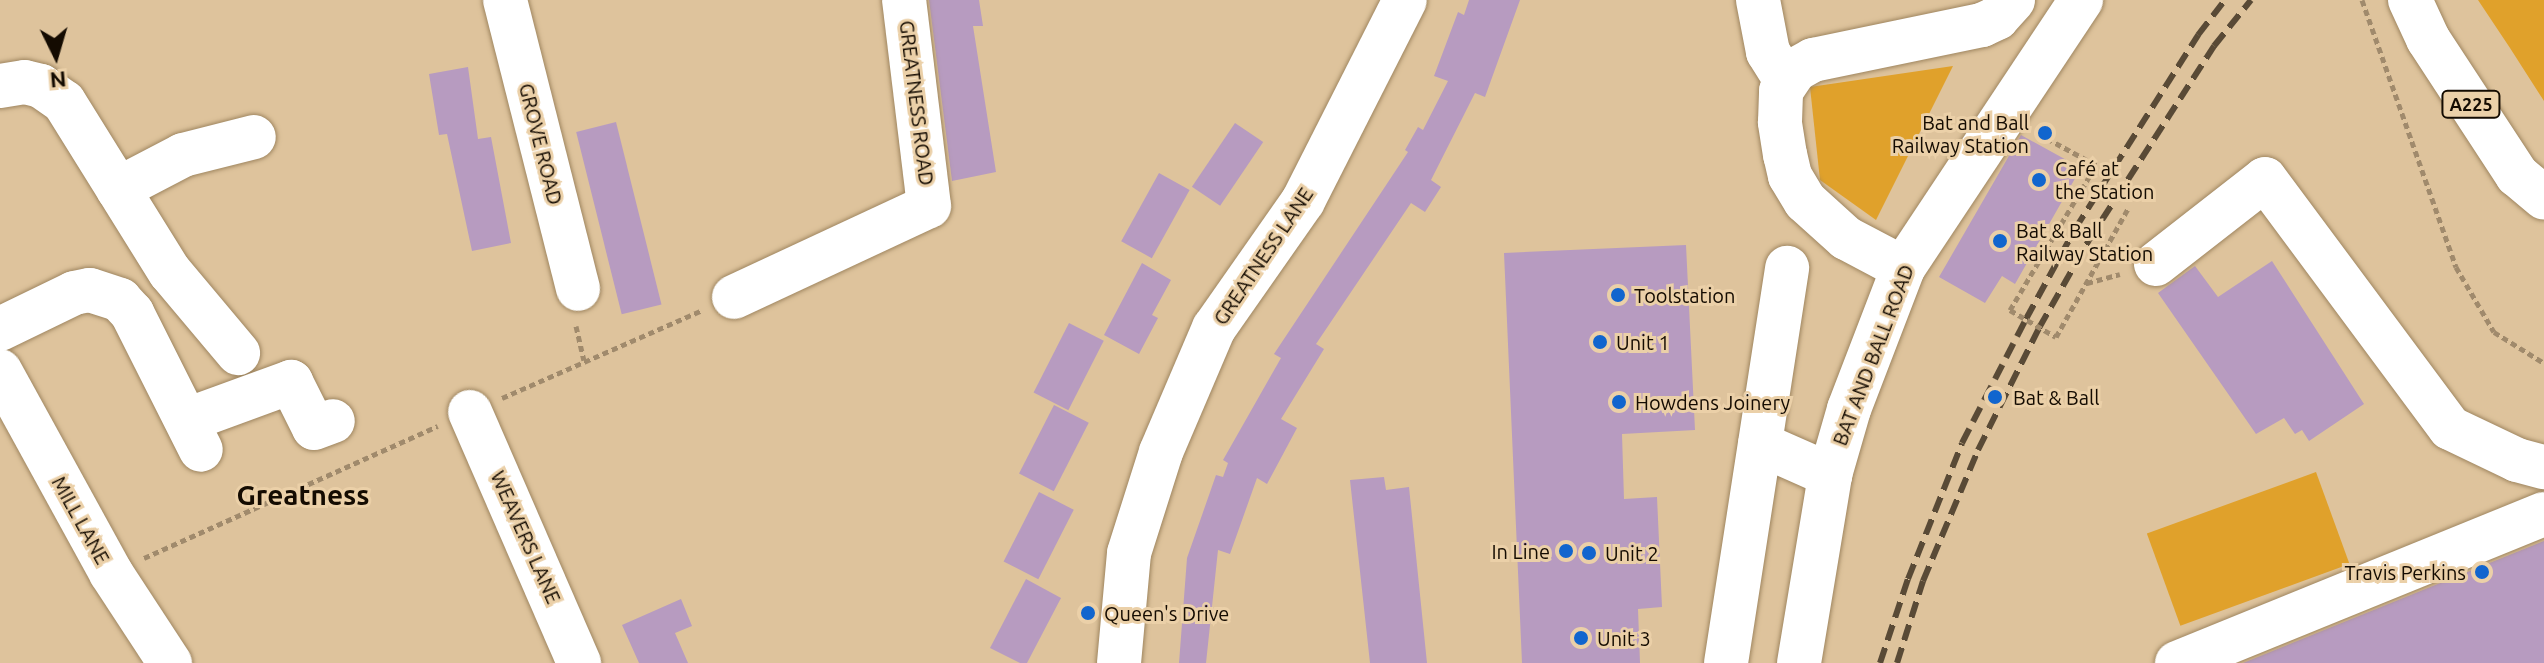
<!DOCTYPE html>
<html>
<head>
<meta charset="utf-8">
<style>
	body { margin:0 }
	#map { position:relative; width:2544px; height:663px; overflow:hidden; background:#dec39c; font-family:Ubuntu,sans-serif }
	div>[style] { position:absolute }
	.green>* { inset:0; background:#e0a12b; transform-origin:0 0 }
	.building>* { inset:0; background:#b79bc0; transform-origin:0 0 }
	.path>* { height:5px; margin-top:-2.5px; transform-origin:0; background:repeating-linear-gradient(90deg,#a08a6c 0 6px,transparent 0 10px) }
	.roads { filter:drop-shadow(0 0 2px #9f8660) drop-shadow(0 0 2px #9f8660) }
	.minor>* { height:44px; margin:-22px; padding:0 22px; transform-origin:22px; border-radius:22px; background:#fff }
	.major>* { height:44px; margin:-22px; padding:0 22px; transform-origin:22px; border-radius:22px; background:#fff }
	.rail>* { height:6px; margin-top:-3px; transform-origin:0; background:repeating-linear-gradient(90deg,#594a36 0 16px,transparent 0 24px) }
	.path-bridge>* { height:5px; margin-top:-2.5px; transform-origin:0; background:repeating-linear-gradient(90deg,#a08a6c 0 6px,transparent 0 10px) }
	.dots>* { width:22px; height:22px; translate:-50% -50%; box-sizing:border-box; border:4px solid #ebd0a8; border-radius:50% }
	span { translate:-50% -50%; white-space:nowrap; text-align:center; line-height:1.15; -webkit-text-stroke:6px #ebd0a8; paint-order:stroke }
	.shield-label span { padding:2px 6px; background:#ebd0a8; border:2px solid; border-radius:6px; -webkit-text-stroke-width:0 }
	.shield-label { font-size:18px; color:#140b01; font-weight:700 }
	.street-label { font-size:20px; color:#140b01 }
	.poi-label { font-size:20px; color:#140b01 }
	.right { translate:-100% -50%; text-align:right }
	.left { translate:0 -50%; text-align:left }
	.district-label { font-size:28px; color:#140b01; font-weight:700 }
	.north { position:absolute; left:16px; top:16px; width:80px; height:80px; -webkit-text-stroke:6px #ebd0a8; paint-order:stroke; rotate:175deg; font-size:22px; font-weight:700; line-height:32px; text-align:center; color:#140b01 }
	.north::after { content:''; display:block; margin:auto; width:28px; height:36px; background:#140b01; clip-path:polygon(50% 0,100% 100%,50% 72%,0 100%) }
</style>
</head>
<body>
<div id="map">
	<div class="green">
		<i style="clip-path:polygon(2478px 0,2544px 0,2544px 101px,2510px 48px)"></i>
		<i style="clip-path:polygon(1953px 66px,1876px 220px,1820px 180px,1810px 87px)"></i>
		<i style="left:2316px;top:472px;width:98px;height:180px;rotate:70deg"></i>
	</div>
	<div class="building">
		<i style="clip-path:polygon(929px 0,979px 0,983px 26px,973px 26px,996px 172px,952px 181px)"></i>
		<i style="clip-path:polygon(1469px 0,1520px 0,1485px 97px,1475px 93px,1431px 180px,1441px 187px,1425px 212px,1411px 203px,1316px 344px,1324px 349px,1281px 419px,1297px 428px,1267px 484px,1257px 478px,1230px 554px,1218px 550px,1206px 663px,1179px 663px,1187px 558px,1216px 475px,1223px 477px,1228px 463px,1223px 460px,1281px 358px,1274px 354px,1408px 152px,1405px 150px,1418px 127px,1423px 130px,1448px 81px,1434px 76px,1458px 12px,1464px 15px)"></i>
		<i style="clip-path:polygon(468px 67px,478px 139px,491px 137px,511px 243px,472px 251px,447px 134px,439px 135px,429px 74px)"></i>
		<i style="left:616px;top:122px;width:188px;height:41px;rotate:76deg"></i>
		<i style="left:1235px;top:123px;width:34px;height:77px;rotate:34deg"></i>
		<i style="clip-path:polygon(2021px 135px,2081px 168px,2015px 284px,2002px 276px,1985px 303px,1939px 277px)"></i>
		<i style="left:1159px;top:173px;width:35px;height:78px;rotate:29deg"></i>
		<i style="clip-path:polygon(1686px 245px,1695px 430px,1622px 434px,1624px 499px,1657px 497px,1662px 607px,1638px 609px,1640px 663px,1522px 663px,1504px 253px)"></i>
		<i style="clip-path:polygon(2272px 261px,2364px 404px,2309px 441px,2302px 430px,2295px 434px,2284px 418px,2256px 434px,2158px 293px,2195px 266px,2218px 297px)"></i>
		<i style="clip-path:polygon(1142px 263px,1171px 280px,1152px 315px,1158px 318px,1139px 354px,1104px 335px)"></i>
		<i style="left:1069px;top:323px;width:39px;height:78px;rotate:27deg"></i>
		<i style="left:1054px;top:405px;width:39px;height:77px;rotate:27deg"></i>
		<i style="clip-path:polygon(1384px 477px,1386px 490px,1409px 487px,1427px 663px,1370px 663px,1350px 480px)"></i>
		<i style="left:1039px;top:492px;width:39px;height:78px;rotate:27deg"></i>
		<i style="clip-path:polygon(2544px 541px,2544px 663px,2243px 663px)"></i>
		<i style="clip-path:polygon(1026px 579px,1061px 598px,1027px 663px,1020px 663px,990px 648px)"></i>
		<i style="clip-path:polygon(681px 599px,692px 626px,675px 633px,688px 663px,639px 663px,622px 625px)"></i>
	</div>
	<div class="path">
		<i style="left:2362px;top:0;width:283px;rotate:70.6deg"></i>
		<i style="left:2456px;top:267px;width:75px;rotate:59.7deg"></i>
		<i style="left:2494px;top:332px;width:59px;rotate:31.8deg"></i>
		<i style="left:2087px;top:283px;width:34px;rotate:-15deg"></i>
		<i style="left:2010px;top:310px;width:169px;rotate:-59.3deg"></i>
		<i style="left:2096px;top:165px;width:67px;rotate:-151.5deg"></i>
		<i style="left:576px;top:326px;width:35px;rotate:77deg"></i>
		<i style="left:2056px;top:337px;width:149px;rotate:-60.7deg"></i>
		<i style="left:502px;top:398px;width:219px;rotate:-23.7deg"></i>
		<i style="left:144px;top:558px;width:322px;rotate:-24.2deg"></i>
	</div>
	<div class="roads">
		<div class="minor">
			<i style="left:505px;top:0;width:298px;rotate:75.8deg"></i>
			<i style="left:1758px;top:0;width:53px;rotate:79.1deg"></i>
			<i style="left:1768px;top:52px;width:34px;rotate:58deg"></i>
			<i style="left:0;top:86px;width:25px;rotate:-9deg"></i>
			<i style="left:25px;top:82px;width:16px;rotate:14deg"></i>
			<i style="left:41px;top:86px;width:28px;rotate:35deg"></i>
			<i style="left:64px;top:102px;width:200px;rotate:58.1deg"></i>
			<i style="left:170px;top:272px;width:106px;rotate:50deg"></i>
			<i style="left:118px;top:189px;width:73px;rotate:-27.6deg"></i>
			<i style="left:183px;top:155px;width:73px;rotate:-14.2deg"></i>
			<i style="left:2156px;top:264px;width:138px;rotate:-37.9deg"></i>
			<i style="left:2265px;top:179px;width:310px;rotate:53.4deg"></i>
			<i style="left:2450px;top:428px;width:74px;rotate:25.5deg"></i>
			<i style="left:2517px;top:460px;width:28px;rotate:15deg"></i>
			<i style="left:1903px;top:268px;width:64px;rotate:-152.2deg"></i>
			<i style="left:1846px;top:238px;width:55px;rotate:-137.9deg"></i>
			<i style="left:1805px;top:201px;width:29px;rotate:-121deg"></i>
			<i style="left:1790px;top:176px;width:22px;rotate:-103deg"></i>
			<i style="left:1785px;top:155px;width:33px;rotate:-99deg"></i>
			<i style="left:1780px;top:122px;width:31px;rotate:-88deg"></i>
			<i style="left:1781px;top:91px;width:25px;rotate:-56deg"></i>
			<i style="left:1795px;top:70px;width:21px;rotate:-29deg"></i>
			<i style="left:1813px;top:60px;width:173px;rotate:-11.7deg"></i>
			<i style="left:1982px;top:25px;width:17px;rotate:-25deg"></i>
			<i style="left:1997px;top:18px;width:24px;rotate:-48deg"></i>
			<i style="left:734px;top:297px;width:215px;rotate:-25deg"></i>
			<i style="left:929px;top:206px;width:208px;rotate:-96.9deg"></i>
			<i style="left:0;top:329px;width:82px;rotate:-25.9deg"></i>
			<i style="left:74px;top:293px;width:16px;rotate:-11deg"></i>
			<i style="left:90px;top:290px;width:32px;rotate:18deg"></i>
			<i style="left:120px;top:300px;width:18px;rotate:47deg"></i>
			<i style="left:132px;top:313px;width:153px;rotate:63.3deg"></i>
			<i style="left:0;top:371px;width:230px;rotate:61.2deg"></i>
			<i style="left:111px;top:573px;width:108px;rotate:56.8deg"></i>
			<i style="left:470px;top:412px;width:274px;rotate:66.5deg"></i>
			<i style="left:187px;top:420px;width:111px;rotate:-20.1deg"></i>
			<i style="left:291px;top:382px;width:51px;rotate:63.4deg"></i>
			<i style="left:314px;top:428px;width:20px;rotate:-20deg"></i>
			<i style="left:1760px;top:444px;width:77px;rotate:23.9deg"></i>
			<i style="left:1119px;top:663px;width:110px;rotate:-84.8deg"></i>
			<i style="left:1129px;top:553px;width:106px;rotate:-72.4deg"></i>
			<i style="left:1161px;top:452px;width:135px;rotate:-66.9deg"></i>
			<i style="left:1214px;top:328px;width:155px;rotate:-55deg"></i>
			<i style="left:1303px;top:201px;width:225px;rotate:-63.1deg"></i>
			<i style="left:1726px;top:663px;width:400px;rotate:-81.2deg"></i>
			<i style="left:1799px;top:663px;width:191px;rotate:-80.6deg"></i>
			<i style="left:1830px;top:475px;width:69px;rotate:-73.9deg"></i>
			<i style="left:1849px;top:409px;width:151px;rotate:-69deg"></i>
			<i style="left:1903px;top:268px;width:322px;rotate:-56.4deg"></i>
			<i style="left:2177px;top:663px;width:396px;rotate:-22.1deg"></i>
		</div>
		<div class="major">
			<i style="left:2410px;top:0;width:43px;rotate:65.2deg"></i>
			<i style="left:2428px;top:39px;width:163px;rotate:56.8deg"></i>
			<i style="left:2517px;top:175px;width:35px;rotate:40deg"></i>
		</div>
	</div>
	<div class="rail">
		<i style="left:1880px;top:663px;width:89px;rotate:-71.6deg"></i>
		<i style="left:1908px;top:579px;width:146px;rotate:-68.3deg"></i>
		<i style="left:1962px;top:443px;width:140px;rotate:-62.7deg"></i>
		<i style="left:2026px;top:319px;width:102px;rotate:-61.4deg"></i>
		<i style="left:2075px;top:229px;width:230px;rotate:-57.6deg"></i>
		<i style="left:2198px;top:35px;width:44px;rotate:-52.4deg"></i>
		<i style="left:1897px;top:663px;width:86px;rotate:-72.4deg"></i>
		<i style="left:1923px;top:581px;width:142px;rotate:-67.2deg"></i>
		<i style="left:1978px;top:450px;width:136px;rotate:-63.4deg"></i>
		<i style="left:2039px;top:328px;width:101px;rotate:-60.4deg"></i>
		<i style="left:2089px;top:240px;width:231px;rotate:-57.2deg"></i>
		<i style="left:2214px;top:46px;width:59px;rotate:-51.2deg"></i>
	</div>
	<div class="path-bridge">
		<i style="left:2010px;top:310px;width:53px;rotate:30.4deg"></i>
	</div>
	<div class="dots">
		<i style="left:2045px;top:133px;background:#1165ce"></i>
		<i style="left:2039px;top:180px;background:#1165ce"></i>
		<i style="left:2000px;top:241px;background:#1165ce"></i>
		<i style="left:1618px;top:295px;background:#1165ce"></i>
		<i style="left:1600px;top:342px;background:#1165ce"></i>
		<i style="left:1995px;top:397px;background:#1165ce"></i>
		<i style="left:1619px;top:402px;background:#1165ce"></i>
		<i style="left:1566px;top:551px;background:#1165ce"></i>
		<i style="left:1589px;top:553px;background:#1165ce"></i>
		<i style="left:2482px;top:572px;background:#1165ce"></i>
		<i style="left:1088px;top:613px;background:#1165ce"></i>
		<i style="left:1581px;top:638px;background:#1165ce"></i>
	</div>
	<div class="shield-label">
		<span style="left:2471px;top:104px">A225</span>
	</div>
	<div class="street-label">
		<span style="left:917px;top:103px;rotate:83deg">GREATNESS ROAD</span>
		<span style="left:541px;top:144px;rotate:76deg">GROVE ROAD</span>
		<span style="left:1263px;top:256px;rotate:-56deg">GREATNESS LANE</span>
		<span style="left:1873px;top:355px;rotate:-69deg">BAT AND BALL ROAD</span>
		<span style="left:81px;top:520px;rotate:61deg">MILL LANE</span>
		<span style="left:526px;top:537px;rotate:66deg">WEAVERS LANE</span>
	</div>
	<div class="poi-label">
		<span class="right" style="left:2029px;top:134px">Bat and Ball<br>Railway Station</span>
		<span class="left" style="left:2055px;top:180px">Café at<br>the Station</span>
		<span class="left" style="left:2016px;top:242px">Bat &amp; Ball<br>Railway Station</span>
		<span class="left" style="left:1634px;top:295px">Toolstation</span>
		<span class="left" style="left:1616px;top:342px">Unit 1</span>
		<span class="left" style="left:2013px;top:397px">Bat &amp; Ball</span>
		<span class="left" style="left:1635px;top:402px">Howdens Joinery</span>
		<span class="right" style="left:1550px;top:551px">In Line</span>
		<span class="left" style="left:1605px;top:553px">Unit 2</span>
		<span class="right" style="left:2466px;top:572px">Travis Perkins</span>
		<span class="left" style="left:1104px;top:613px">Queen's Drive</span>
		<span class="left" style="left:1597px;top:638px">Unit 3</span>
	</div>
	<div class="district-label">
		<span style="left:303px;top:495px">Greatness</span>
	</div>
	<div class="north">N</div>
</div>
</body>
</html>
